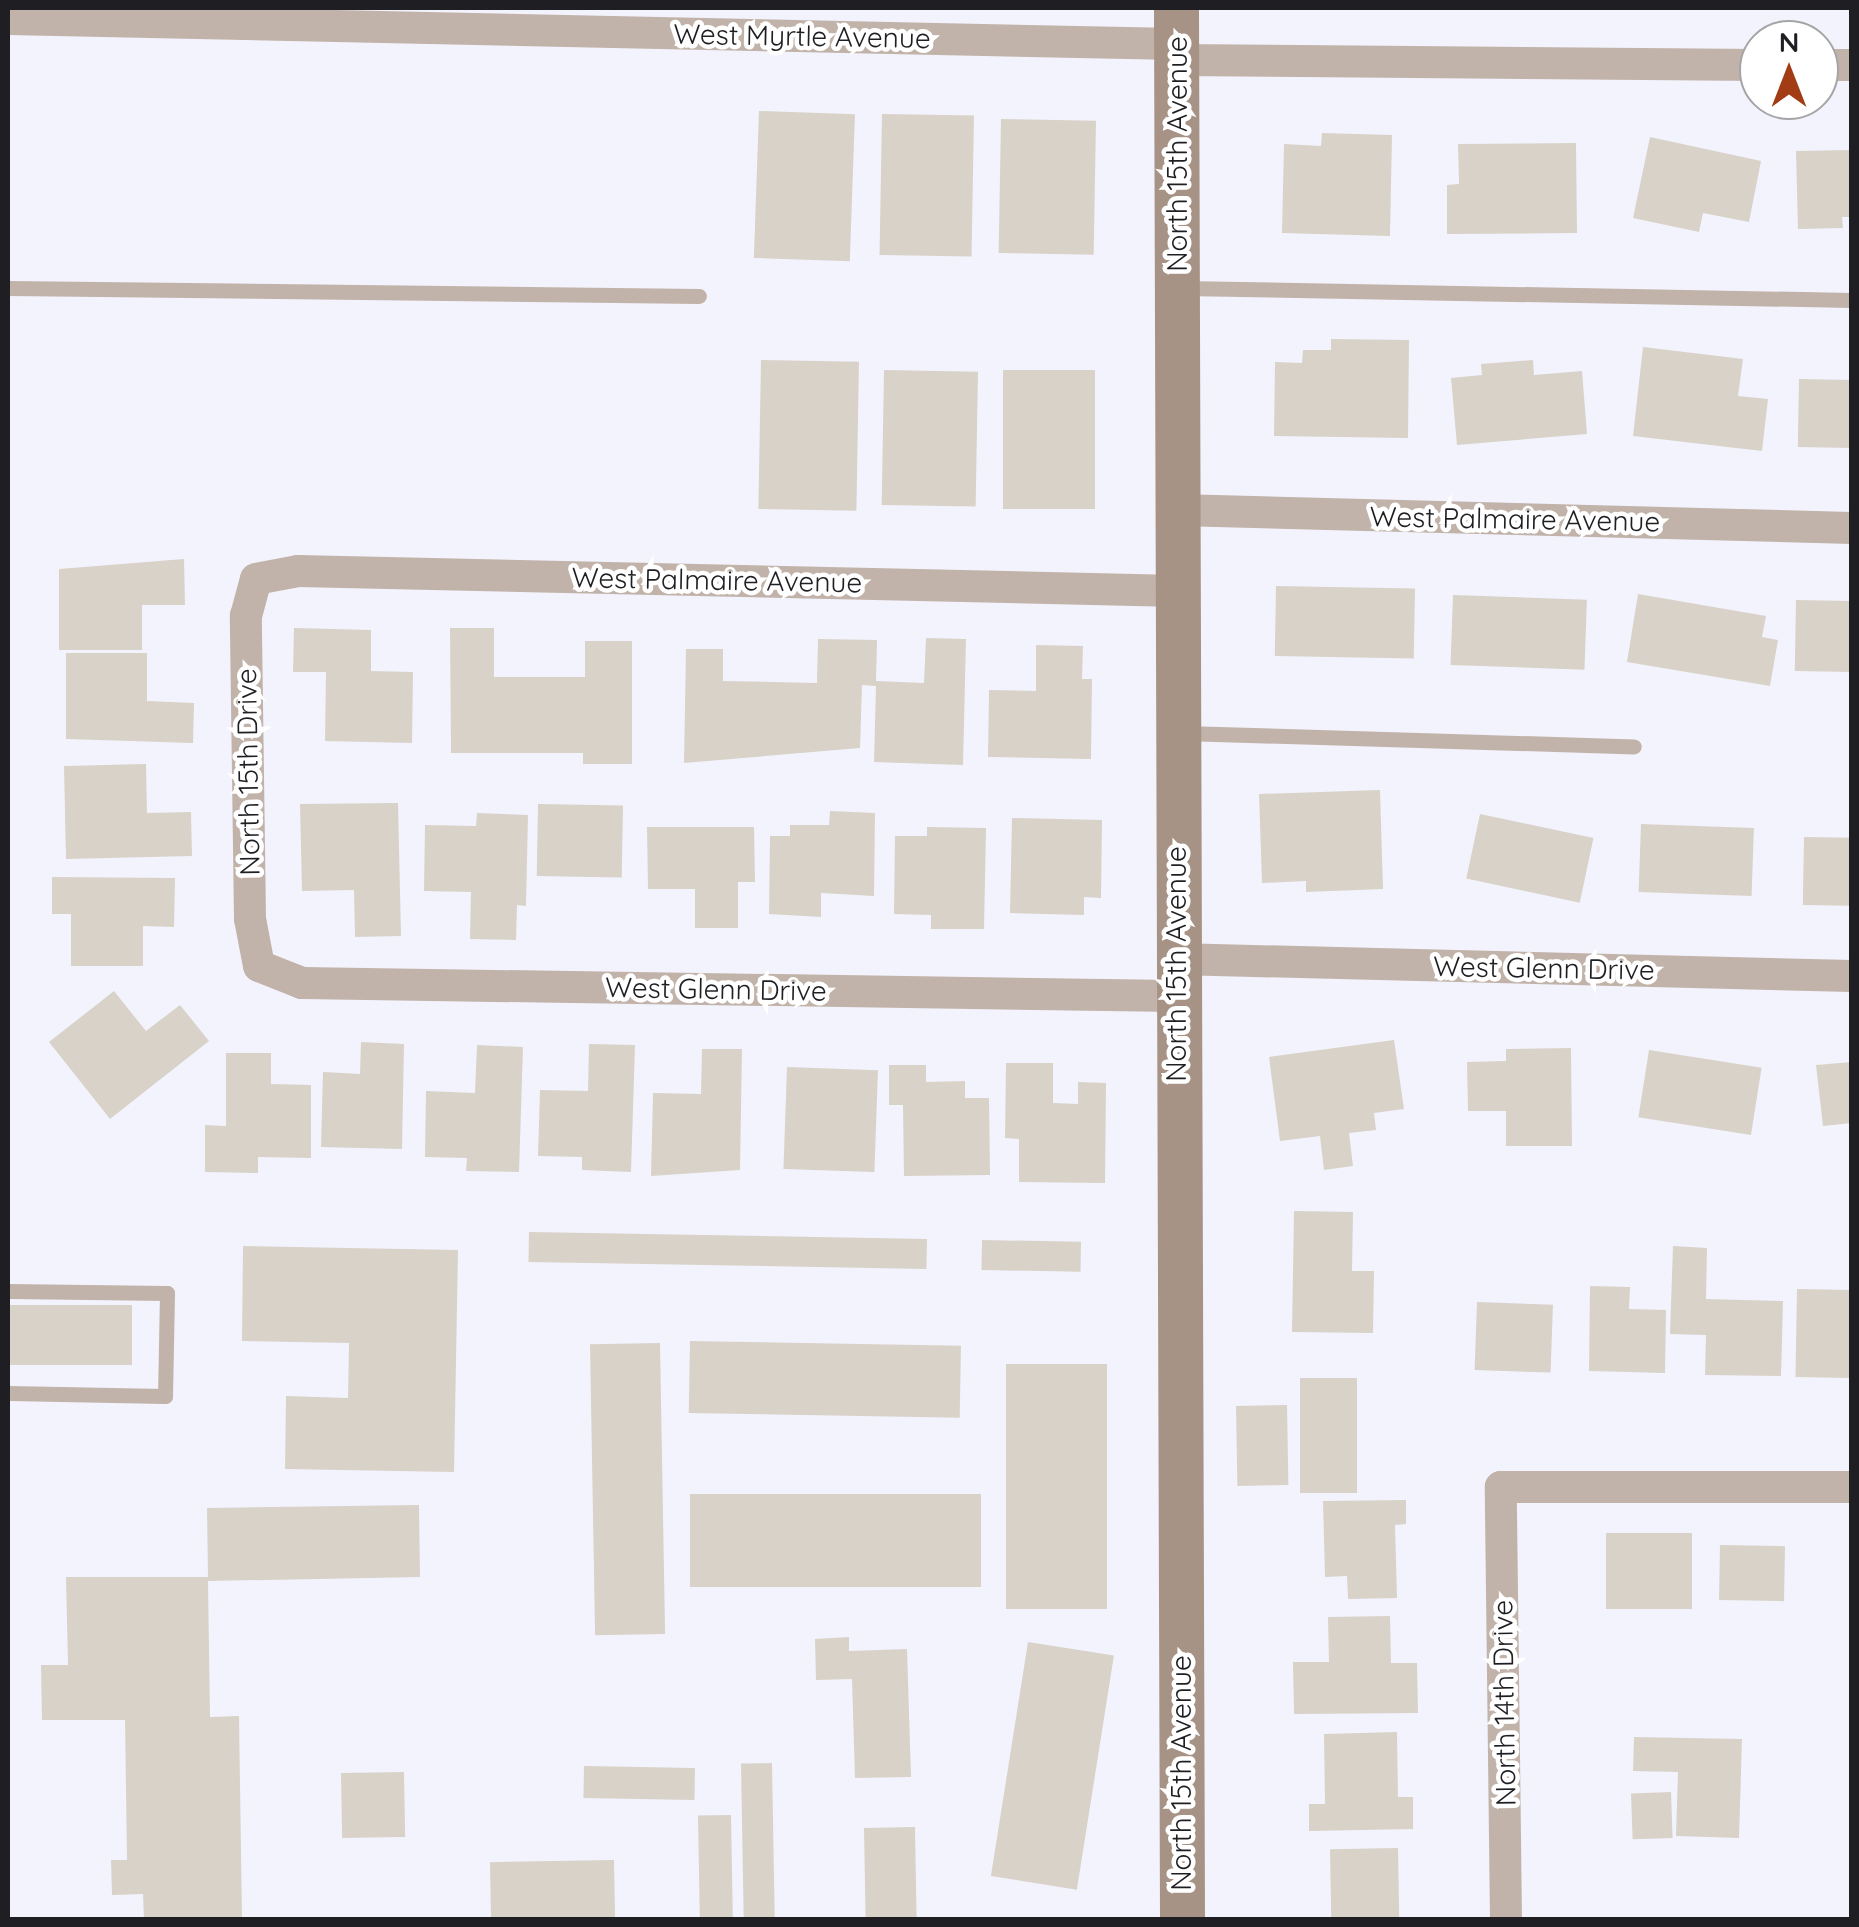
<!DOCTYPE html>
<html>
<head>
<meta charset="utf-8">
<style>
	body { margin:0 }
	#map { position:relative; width:1859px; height:1927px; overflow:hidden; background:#f3f3fe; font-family:Quicksand,sans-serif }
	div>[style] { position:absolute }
	.building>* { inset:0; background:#d8d2c8; transform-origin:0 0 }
	.lane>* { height:15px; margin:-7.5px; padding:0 7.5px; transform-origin:7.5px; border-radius:7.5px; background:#c1b3a9 }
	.street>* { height:32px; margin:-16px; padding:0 16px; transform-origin:16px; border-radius:16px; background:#c1b3a9 }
	.secondary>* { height:45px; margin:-22.5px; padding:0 22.5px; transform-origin:22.5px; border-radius:22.5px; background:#a79385 }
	span { translate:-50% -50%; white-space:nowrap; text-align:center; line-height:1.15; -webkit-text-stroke:9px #fff; paint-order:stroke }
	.street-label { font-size:28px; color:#1f1f23 }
	.frame { position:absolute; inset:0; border:10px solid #1f1f23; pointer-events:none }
	.north { position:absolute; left:1739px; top:20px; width:100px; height:100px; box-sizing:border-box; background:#fff; border:2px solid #a5a5a7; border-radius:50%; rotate:0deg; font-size:28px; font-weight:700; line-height:40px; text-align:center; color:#1f1f23 }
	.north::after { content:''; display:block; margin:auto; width:35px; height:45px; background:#a23c14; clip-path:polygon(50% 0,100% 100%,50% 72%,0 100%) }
</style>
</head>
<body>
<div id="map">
	<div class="building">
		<i style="left:759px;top:111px;width:96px;height:147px;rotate:2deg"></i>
		<i style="left:882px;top:114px;width:92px;height:141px;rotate:1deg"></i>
		<i style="left:1001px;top:119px;width:95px;height:134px;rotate:1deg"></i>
		<i style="clip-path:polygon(1322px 133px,1392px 135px,1390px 236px,1282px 233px,1284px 144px,1321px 146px)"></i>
		<i style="clip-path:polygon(1650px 137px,1761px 161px,1749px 222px,1703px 213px,1699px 232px,1633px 218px)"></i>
		<i style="clip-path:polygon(1576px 143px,1577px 233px,1447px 234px,1447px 185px,1459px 184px,1458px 144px)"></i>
		<i style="clip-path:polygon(1852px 150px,1852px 217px,1842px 217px,1843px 228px,1798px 229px,1796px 151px)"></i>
		<i style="clip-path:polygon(1331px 339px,1409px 340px,1408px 438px,1274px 436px,1275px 362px,1302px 363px,1303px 350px,1331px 350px)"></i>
		<i style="clip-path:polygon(1643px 347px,1743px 359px,1738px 396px,1768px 399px,1762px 451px,1633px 436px)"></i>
		<i style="left:761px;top:360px;width:98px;height:149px;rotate:1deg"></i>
		<i style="clip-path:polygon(1533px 360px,1534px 375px,1582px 371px,1587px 434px,1457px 445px,1451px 378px,1482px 375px,1481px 364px)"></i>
		<i style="left:884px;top:370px;width:94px;height:135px;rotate:1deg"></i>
		<i style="left:1003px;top:370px;width:92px;height:139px"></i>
		<i style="left:1799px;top:379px;width:53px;height:68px;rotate:1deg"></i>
		<i style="clip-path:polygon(184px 559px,185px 605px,142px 605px,142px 650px,59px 650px,59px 569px)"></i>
		<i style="left:1276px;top:586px;width:139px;height:70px;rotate:1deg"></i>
		<i style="clip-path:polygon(1638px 594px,1766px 616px,1762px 637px,1778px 640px,1770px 686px,1627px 662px)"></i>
		<i style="left:1453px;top:595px;width:134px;height:70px;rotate:2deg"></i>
		<i style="left:1796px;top:600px;width:56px;height:71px;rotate:1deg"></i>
		<i style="clip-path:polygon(294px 628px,371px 630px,371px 671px,413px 672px,412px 743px,325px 741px,326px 672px,293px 672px)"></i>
		<i style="clip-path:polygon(450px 628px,494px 628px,494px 677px,585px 677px,585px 641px,632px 641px,632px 764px,583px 764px,583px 753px,451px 753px)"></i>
		<i style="clip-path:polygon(926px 638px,966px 639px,963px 765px,874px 762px,876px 686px,862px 685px,860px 748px,684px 763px,686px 649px,723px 649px,723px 681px,817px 683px,818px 639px,877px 640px,876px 681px,924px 683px)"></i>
		<i style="clip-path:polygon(1036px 645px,1083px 646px,1082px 679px,1092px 679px,1091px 759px,988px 757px,989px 690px,1036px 691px)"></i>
		<i style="clip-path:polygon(66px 653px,147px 653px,147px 701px,194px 703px,193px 743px,66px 739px)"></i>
		<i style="clip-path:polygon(146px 764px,147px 813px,191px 812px,192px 856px,66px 859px,64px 766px)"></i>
		<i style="clip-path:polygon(1380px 790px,1383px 889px,1306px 892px,1306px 881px,1262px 883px,1259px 794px)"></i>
		<i style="clip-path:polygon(398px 803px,401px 936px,355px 937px,354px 890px,302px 891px,300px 804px)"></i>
		<i style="left:538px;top:804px;width:85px;height:72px;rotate:1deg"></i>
		<i style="clip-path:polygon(830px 811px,875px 813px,874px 896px,821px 893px,821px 917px,769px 914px,770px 836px,790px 836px,790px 825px,829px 825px)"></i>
		<i style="clip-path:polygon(477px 813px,528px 815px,526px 906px,517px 905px,516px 940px,470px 939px,471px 892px,424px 891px,425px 825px,476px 826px)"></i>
		<i style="left:1480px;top:814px;width:116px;height:66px;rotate:12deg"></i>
		<i style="clip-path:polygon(1012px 818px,1102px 820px,1101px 898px,1084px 897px,1084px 915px,1010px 913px)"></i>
		<i style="left:1641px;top:824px;width:113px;height:68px;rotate:2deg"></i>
		<i style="clip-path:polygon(647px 827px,754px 827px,755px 882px,738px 882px,738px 928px,695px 928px,695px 889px,648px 889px)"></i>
		<i style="clip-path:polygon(927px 827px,986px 828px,984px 929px,931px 929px,931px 915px,894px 914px,895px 836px,927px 836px)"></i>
		<i style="left:1804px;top:837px;width:48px;height:68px;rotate:1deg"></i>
		<i style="clip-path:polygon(52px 877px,175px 878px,174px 927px,143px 926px,143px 966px,71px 966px,71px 914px,52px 914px)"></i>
		<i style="clip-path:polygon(114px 991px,146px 1031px,180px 1005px,209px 1041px,110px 1119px,49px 1042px)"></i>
		<i style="clip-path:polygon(1394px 1040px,1404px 1109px,1374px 1113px,1376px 1130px,1349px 1133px,1353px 1166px,1324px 1170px,1320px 1136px,1280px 1141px,1269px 1057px)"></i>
		<i style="clip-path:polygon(361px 1042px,404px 1044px,402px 1149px,321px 1147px,323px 1072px,360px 1074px)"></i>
		<i style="clip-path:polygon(589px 1044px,635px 1045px,631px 1172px,582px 1170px,582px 1157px,538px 1156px,540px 1090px,588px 1091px)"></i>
		<i style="clip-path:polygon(477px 1045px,523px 1047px,519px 1172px,466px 1171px,467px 1158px,425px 1157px,426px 1091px,475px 1093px)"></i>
		<i style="clip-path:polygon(1571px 1048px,1572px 1146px,1506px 1146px,1506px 1111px,1468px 1111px,1467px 1062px,1506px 1061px,1506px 1049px)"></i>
		<i style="clip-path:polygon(702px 1049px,742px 1049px,740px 1170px,651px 1176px,653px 1093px,701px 1094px)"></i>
		<i style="left:1649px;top:1050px;width:114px;height:68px;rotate:9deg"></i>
		<i style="clip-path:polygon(226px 1053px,271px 1053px,271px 1084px,311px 1085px,311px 1158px,258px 1157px,258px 1173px,205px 1172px,205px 1125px,226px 1126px)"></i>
		<i style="clip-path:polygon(1852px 1062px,1852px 1123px,1823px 1126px,1816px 1065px)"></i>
		<i style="clip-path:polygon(1006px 1063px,1053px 1063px,1053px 1103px,1078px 1104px,1078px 1082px,1106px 1083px,1105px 1183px,1019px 1182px,1019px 1139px,1005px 1138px)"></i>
		<i style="clip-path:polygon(889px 1065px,926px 1065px,926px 1082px,965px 1081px,965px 1098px,989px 1098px,990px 1175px,904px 1176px,903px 1105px,889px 1105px)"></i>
		<i style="left:787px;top:1067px;width:91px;height:102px;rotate:2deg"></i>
		<i style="clip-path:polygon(1294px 1211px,1353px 1212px,1352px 1271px,1374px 1271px,1373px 1333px,1292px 1332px)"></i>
		<i style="left:529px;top:1232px;width:398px;height:30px;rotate:1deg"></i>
		<i style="left:982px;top:1240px;width:99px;height:30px;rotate:1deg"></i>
		<i style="clip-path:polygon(243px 1246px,458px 1250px,454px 1472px,285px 1469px,286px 1396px,348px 1398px,349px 1343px,242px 1341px)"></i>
		<i style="clip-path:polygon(1673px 1246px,1707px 1248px,1706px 1299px,1783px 1301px,1781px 1376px,1705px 1375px,1706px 1335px,1670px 1334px)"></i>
		<i style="clip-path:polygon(1590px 1286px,1630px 1287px,1629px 1309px,1666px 1310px,1665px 1373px,1589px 1371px)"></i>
		<i style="left:1797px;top:1289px;width:55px;height:88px;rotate:1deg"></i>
		<i style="left:1477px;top:1302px;width:76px;height:68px;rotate:2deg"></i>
		<i style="left:8px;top:1305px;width:124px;height:60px"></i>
		<i style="left:690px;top:1341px;width:271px;height:72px;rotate:1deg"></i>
		<i style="left:660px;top:1343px;width:291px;height:70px;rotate:89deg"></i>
		<i style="left:1006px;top:1364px;width:101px;height:245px"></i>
		<i style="left:1300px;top:1378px;width:57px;height:115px"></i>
		<i style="left:1287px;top:1405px;width:80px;height:51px;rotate:89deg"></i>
		<i style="left:981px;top:1494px;width:93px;height:291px;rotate:90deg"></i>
		<i style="clip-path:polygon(1406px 1500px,1406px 1524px,1395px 1525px,1397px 1598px,1348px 1599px,1347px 1576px,1325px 1577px,1323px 1501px)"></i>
		<i style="clip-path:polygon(419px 1505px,420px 1577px,208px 1581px,210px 1717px,239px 1716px,242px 1919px,144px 1920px,143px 1894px,112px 1895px,111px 1860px,127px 1860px,125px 1720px,42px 1720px,41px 1665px,68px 1665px,66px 1577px,208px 1577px,207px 1508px)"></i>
		<i style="left:1692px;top:1533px;width:76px;height:86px;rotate:90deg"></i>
		<i style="left:1720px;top:1545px;width:65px;height:55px;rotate:1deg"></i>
		<i style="clip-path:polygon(1390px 1616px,1391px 1663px,1417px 1663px,1418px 1713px,1294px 1714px,1293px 1662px,1329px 1662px,1328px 1617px)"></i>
		<i style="clip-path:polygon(849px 1637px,849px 1651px,907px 1649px,911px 1777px,855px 1778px,852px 1679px,816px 1680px,815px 1639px)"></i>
		<i style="left:1028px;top:1642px;width:87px;height:237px;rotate:9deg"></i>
		<i style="clip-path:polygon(1397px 1732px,1398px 1797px,1413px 1797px,1413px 1829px,1309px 1831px,1309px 1804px,1325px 1804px,1324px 1734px)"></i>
		<i style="clip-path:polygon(1634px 1737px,1742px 1739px,1739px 1838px,1676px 1836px,1678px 1772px,1633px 1771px)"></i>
		<i style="left:772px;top:1763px;width:157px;height:31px;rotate:89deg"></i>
		<i style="left:584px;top:1766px;width:111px;height:32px;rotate:1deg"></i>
		<i style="left:404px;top:1772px;width:65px;height:63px;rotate:89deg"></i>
		<i style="left:1671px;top:1792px;width:46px;height:40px;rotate:88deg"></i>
		<i style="left:731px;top:1815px;width:105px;height:33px;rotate:89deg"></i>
		<i style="left:915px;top:1827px;width:93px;height:51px;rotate:89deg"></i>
		<i style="left:1398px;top:1848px;width:72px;height:68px;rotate:89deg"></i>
		<i style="left:614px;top:1860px;width:60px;height:124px;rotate:89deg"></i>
	</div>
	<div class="lane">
		<i style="left:8px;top:288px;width:691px;rotate:0.66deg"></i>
		<i style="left:1181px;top:288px;width:671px;rotate:1.02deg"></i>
		<i style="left:1183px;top:733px;width:451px;rotate:1.7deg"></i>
		<i style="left:8px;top:1291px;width:159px;rotate:0.7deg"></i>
		<i style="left:167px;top:1293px;width:103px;rotate:91.1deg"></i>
		<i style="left:165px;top:1396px;width:157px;rotate:-178.9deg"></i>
	</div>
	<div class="street">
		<i style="left:8px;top:19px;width:1168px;rotate:1.23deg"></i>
		<i style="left:1176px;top:60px;width:583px;rotate:0.49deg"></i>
		<i style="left:1819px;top:65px;width:33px"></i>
		<i style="left:1178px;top:510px;width:674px;rotate:1.53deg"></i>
		<i style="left:1176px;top:959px;width:676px;rotate:1.44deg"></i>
		<i style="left:1175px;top:996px;width:873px;rotate:-179.15deg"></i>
		<i style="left:302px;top:983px;width:46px;rotate:-158.4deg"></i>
		<i style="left:259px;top:966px;width:48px;rotate:-100.8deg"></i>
		<i style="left:250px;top:919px;width:303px;rotate:-90.8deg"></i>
		<i style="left:246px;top:616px;width:38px;rotate:-75deg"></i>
		<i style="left:256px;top:579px;width:43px;rotate:-10.8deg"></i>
		<i style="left:298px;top:571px;width:880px;rotate:1.3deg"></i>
		<i style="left:1506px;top:1920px;width:433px;rotate:-90.7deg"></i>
		<i style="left:1501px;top:1487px;width:351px"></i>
	</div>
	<div class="secondary">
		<i style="left:1176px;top:8px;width:1912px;rotate:89.82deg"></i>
	</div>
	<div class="street-label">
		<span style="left:802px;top:36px;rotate:1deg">West Myrtle Avenue</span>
		<span style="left:1177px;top:154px;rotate:-90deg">North 15th Avenue</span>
		<span style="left:1515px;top:519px;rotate:1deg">West Palmaire Avenue</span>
		<span style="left:717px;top:580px;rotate:1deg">West Palmaire Avenue</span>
		<span style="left:248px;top:772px;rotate:-91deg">North 15th Drive</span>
		<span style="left:1176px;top:964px;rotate:-90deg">North 15th Avenue</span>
		<span style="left:1544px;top:968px;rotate:1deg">West Glenn Drive</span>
		<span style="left:716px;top:989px;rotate:1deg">West Glenn Drive</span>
		<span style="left:1504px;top:1703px;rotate:-91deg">North 14th Drive</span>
		<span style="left:1181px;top:1773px;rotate:-90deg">North 15th Avenue</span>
	</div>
	<div class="frame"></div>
	<div class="north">N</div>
</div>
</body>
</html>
